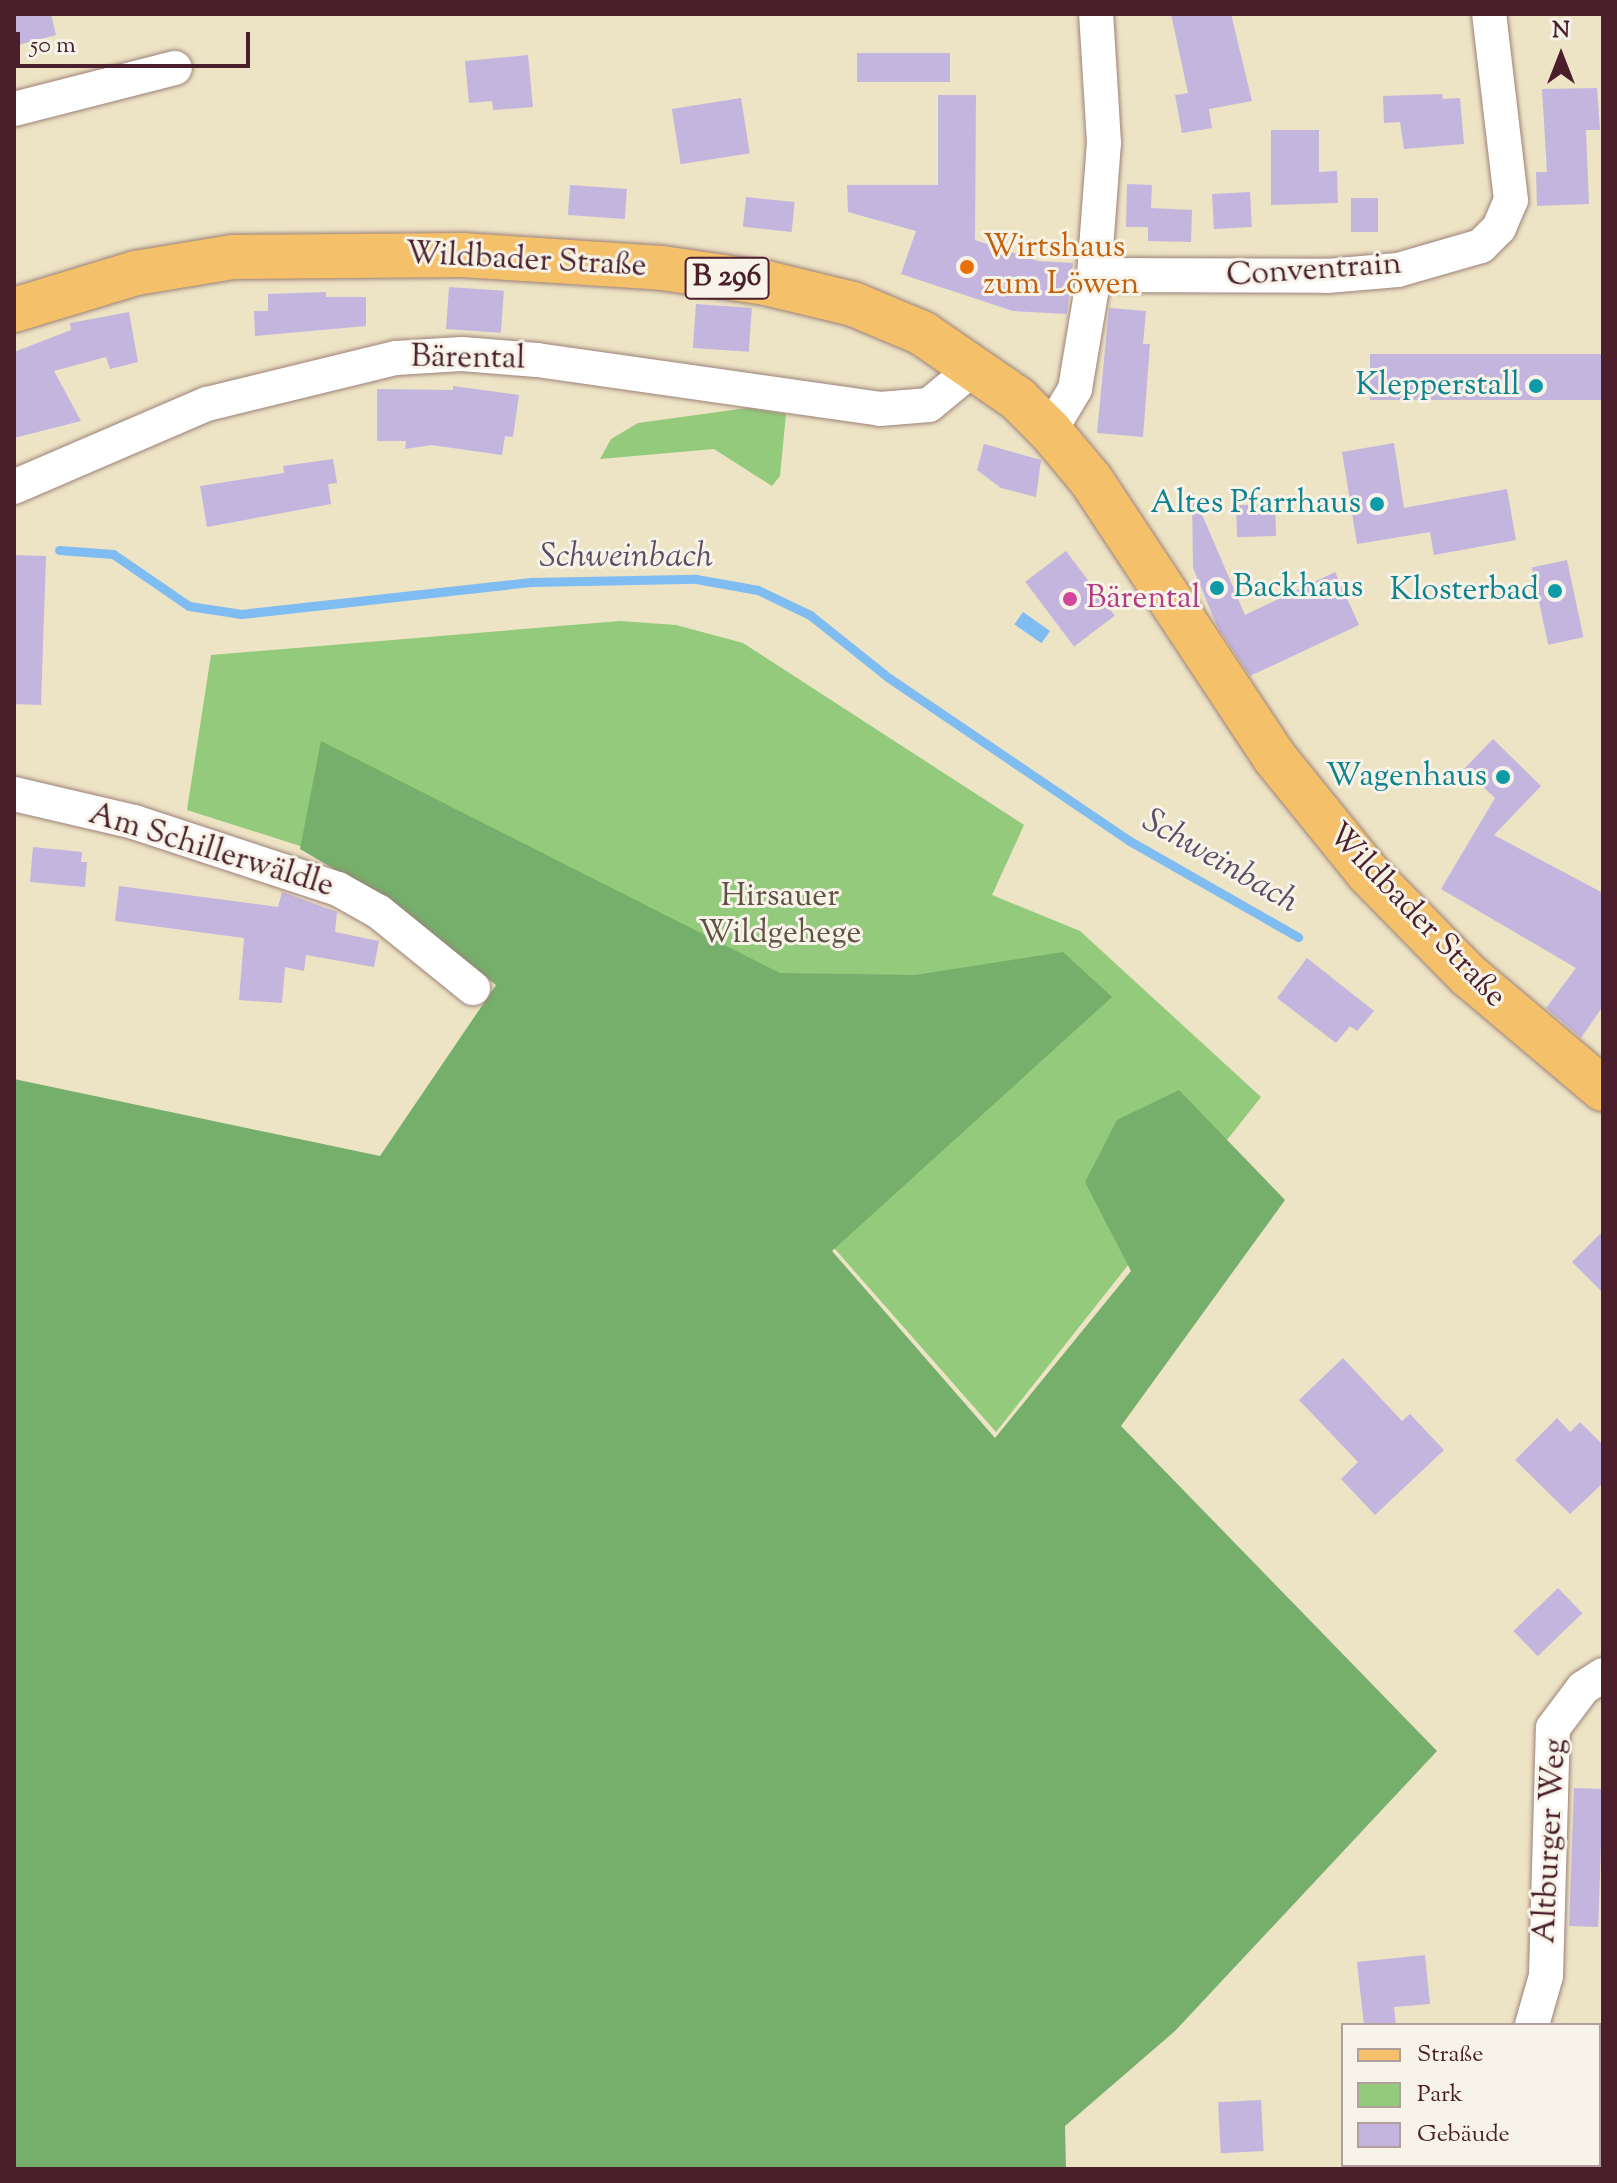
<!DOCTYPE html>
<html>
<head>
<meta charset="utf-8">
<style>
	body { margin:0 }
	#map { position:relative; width:1617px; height:2183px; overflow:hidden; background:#ede3c5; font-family:"Sorts Mill Goudy",serif }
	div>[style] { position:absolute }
	.green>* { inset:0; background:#93ca7c }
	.forest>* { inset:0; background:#76ae6c }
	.water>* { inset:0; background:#7fbcf2; transform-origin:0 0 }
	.stream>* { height:9px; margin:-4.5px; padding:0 4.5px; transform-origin:4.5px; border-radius:4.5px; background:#7fbcf2 }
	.building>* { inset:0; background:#c4b5df; transform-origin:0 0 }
	.roads { filter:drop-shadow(0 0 2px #9c8178) drop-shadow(0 0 2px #9c8178) }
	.minor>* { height:34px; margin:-17px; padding:0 17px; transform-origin:17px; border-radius:17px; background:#fff }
	.primary>* { height:44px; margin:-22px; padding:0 22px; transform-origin:22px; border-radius:22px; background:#f4c16a }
	.dots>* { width:22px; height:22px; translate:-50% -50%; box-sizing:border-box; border:4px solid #f7f3e8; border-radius:50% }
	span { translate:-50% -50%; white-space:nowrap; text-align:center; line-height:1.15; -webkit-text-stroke:6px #f7f3e8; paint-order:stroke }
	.shield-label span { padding:2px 6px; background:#f7f3e8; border:2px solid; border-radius:6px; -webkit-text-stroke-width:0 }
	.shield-label { font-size:30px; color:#4a1f2b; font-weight:700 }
	.food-label { font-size:32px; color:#c56008 }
	.left { translate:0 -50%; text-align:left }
	.street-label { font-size:32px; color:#4a1f2b }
	.culture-label { font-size:32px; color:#0d838f }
	.right { translate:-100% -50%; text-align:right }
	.hotel-label { font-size:32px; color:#b23c85 }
	.park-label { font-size:32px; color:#605243 }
	.water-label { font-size:34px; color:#5a4e67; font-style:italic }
	.frame { position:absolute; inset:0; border:16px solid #4a1f2b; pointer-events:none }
	.legend { position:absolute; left:1341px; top:2023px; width:260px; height:144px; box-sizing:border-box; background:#f7f3e8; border:2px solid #b29e9c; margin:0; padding:10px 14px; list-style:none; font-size:24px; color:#4a1f2b }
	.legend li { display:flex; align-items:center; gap:16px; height:40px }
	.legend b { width:40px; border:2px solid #b29e9c }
	.north { position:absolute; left:1521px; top:16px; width:80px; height:80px; -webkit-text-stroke:6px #f7f3e8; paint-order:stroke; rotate:0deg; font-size:22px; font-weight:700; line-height:32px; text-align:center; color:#4a1f2b }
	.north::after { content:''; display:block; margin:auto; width:28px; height:36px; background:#4a1f2b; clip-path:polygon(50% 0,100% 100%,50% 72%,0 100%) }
	.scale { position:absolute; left:16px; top:32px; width:234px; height:36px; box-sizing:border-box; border:4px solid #4a1f2b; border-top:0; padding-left:10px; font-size:24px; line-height:28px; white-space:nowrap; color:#4a1f2b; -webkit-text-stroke:6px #f7f3e8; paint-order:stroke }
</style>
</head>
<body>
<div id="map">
	<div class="green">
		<i style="clip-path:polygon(747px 408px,786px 414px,780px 476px,772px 486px,714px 449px,600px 459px,611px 439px,638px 423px)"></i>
		<i style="clip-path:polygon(620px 621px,676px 625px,743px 643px,1024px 825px,992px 895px,1080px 931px,1261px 1097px,996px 1432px,827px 1240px,338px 858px,187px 810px,211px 655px)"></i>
	</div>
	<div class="forest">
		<i style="clip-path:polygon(321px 741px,780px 973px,915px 975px,1063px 952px,1112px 997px,832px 1251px,995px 1438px,1131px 1271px,1085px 1182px,1117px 1120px,1179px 1090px,1285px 1200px,1121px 1426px,1437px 1751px,1175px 2031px,1065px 2126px,1066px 2169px,14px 2169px,14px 1079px,380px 1156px,496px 985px,397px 906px,300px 849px)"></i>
	</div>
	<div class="water">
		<i style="left:1023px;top:612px;width:33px;height:15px;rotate:35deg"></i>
	</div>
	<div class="stream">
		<i style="left:59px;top:550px;width:54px;rotate:4.2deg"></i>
		<i style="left:113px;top:554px;width:92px;rotate:34.4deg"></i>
		<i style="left:189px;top:606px;width:53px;rotate:8.7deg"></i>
		<i style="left:241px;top:614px;width:294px;rotate:-6.3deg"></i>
		<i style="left:533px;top:582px;width:163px;rotate:-1.1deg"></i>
		<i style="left:696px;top:579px;width:63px;rotate:10.1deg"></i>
		<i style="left:758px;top:590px;width:58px;rotate:25.7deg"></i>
		<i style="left:810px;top:615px;width:101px;rotate:38.6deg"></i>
		<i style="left:889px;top:678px;width:289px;rotate:34.1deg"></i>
		<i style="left:1128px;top:840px;width:196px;rotate:29.7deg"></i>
	</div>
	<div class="building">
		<i style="clip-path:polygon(14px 14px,51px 14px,56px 35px,14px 46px)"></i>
		<i style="clip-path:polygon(1171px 14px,1231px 14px,1252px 101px,1209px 109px,1212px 128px,1182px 133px,1175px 95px,1188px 93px)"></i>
		<i style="left:857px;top:53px;width:93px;height:29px"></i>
		<i style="clip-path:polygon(528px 55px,533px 107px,493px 110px,492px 101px,469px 103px,465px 61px)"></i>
		<i style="clip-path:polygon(1597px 88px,1600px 130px,1586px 130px,1589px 204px,1537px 206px,1536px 172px,1547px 172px,1542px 89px)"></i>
		<i style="clip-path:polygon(1442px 94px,1443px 99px,1460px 98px,1464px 144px,1404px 149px,1400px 122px,1384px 123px,1383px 96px)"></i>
		<i style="clip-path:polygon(938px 95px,976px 95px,975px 240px,1038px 261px,1073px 263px,1067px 314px,1013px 311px,901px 274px,916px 231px,848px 212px,847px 185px,938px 185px)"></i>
		<i style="left:741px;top:98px;width:56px;height:70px;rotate:81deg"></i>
		<i style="clip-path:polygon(1271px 130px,1319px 130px,1319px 172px,1337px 171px,1338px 203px,1271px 205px)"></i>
		<i style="clip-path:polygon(1127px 184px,1152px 185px,1151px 208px,1192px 210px,1191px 242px,1148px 241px,1148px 227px,1126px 227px)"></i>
		<i style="left:570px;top:185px;width:57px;height:30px;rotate:4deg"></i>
		<i style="left:1250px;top:192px;width:35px;height:38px;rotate:87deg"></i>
		<i style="left:746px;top:197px;width:49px;height:30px;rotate:6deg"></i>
		<i style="left:1378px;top:198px;width:34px;height:27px;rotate:90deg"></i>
		<i style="left:449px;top:287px;width:55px;height:42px;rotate:4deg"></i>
		<i style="clip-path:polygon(326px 292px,326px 297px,366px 297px,366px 326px,255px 336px,254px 311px,268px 311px,268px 294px)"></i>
		<i style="left:696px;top:304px;width:56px;height:44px;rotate:4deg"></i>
		<i style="clip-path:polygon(1109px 308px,1146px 311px,1143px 344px,1150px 344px,1143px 437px,1097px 433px)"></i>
		<i style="clip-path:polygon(129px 312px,138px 362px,110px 369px,106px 357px,54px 371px,81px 421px,14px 438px,14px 352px,71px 330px,70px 323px)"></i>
		<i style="left:1603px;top:354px;width:46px;height:233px;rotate:90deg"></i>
		<i style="clip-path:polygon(453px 386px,519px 395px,513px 437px,505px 436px,502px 455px,431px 445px,405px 449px,406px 441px,377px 441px,377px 389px,453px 390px)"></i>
		<i style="clip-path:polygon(1394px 443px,1404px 508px,1507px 489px,1516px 540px,1434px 555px,1430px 532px,1357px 544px,1342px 452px)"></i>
		<i style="clip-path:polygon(984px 444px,1041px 460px,1036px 497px,1001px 488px,977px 470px)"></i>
		<i style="clip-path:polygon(333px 459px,337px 483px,328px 484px,331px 504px,207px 527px,200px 486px,284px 473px,283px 466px)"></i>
		<i style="clip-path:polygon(1192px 491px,1245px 615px,1335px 572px,1359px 625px,1250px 676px,1217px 626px,1193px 568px)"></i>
		<i style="left:1275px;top:504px;width:32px;height:39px;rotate:88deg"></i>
		<i style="left:1066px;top:551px;width:81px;height:51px;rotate:53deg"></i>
		<i style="clip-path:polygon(14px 555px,46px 556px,41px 705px,14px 704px)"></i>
		<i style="left:1567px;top:560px;width:79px;height:36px;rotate:78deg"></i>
		<i style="clip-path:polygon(1493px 739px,1541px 786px,1494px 835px,1603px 893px,1603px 1006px,1581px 1038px,1546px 1008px,1576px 968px,1441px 889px,1495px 798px,1464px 769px)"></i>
		<i style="clip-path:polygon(33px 847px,82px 852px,81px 862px,87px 862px,85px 887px,30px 882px)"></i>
		<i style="clip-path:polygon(119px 886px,278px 907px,282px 892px,337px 912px,335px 932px,379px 941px,374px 967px,306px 955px,304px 971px,285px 967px,282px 1003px,239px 1000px,244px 938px,115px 921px)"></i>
		<i style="clip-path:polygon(1307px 958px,1374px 1011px,1357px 1031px,1350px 1026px,1336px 1043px,1277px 998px)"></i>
		<i style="clip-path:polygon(1603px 1231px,1603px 1293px,1572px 1262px)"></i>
		<i style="clip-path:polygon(1343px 1358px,1402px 1421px,1410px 1414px,1444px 1450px,1375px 1515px,1341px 1479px,1358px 1462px,1299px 1400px)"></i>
		<i style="clip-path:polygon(1557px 1418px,1570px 1432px,1580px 1422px,1603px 1445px,1603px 1483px,1570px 1514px,1515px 1460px)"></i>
		<i style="left:1558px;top:1588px;width:35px;height:62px;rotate:46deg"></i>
		<i style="left:1574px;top:1788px;width:29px;height:138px;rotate:2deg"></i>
		<i style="clip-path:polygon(1425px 1955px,1430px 2004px,1394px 2007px,1396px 2025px,1364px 2025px,1357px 1962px)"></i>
		<i style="left:1261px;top:2100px;width:51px;height:43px;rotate:87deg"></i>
	</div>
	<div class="roads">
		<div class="minor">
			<i style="left:14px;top:109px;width:166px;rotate:-14.3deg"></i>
			<i style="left:1094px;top:275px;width:233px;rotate:0.2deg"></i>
			<i style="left:1327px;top:276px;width:71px;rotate:-4.8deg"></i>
			<i style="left:1398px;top:270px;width:86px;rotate:-16.1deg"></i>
			<i style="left:1481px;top:246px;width:25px;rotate:-45deg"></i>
			<i style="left:1499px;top:228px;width:30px;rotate:-67deg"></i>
			<i style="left:1511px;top:200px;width:187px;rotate:-96.7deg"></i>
			<i style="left:1050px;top:431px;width:49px;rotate:-59.2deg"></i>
			<i style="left:1075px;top:389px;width:116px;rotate:-80.5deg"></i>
			<i style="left:1094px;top:275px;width:132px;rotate:-85.7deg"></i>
			<i style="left:1104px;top:143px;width:129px;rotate:-93.5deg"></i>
			<i style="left:14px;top:487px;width:210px;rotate:-23.3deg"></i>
			<i style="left:207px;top:404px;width:195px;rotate:-13.7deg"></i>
			<i style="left:396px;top:358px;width:66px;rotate:-3.5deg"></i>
			<i style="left:462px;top:354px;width:75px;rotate:4.6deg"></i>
			<i style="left:537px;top:360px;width:346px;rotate:8.1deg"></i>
			<i style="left:880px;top:409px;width:49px;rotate:-4.7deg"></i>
			<i style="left:929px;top:405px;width:60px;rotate:-39.6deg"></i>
			<i style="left:14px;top:794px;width:123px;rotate:13.1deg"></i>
			<i style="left:134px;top:822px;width:215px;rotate:18.2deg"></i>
			<i style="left:338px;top:889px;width:47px;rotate:29.3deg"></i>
			<i style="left:379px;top:912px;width:121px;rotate:39deg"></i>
			<i style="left:1532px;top:2025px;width:51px;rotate:-74.1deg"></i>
			<i style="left:1546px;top:1976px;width:248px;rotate:-88.4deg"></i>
			<i style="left:1553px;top:1728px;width:50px;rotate:-53.1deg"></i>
			<i style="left:1583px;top:1688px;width:24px;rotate:-33deg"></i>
			<i style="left:1377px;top:2169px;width:6px;rotate:-39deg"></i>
		</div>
		<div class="primary">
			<i style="left:14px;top:310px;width:127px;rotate:-16.9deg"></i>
			<i style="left:136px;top:273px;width:98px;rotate:-9.4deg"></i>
			<i style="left:233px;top:257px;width:229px;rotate:-0.5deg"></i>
			<i style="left:462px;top:255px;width:200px;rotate:3.7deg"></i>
			<i style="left:662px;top:268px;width:105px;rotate:8.2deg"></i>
			<i style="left:766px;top:283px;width:89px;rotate:13.6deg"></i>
			<i style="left:853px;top:304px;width:75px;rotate:22.8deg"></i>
			<i style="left:922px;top:333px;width:116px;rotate:34.5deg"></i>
			<i style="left:1018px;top:399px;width:45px;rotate:45deg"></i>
			<i style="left:1050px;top:431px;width:64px;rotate:50.1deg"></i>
			<i style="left:1091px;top:480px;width:333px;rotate:56.5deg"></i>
			<i style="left:1275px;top:758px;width:148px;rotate:51deg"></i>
			<i style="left:1368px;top:873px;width:143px;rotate:45.6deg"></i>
			<i style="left:1468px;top:975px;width:177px;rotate:40.2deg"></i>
		</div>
	</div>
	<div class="dots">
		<i style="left:967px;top:267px;background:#e8710a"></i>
		<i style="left:1536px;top:386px;background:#0f9aa8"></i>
		<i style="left:1377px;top:504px;background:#0f9aa8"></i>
		<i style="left:1217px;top:588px;background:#0f9aa8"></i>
		<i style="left:1555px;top:591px;background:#0f9aa8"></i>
		<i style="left:1070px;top:599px;background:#d1479c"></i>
		<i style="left:1503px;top:777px;background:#0f9aa8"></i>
	</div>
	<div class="shield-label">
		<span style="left:727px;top:278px">B 296</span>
	</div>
	<div class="food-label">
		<span class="left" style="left:983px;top:267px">Wirtshaus<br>zum Löwen</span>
	</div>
	<div class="street-label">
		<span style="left:526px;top:261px;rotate:3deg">Wildbader Straße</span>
		<span style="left:1314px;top:271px;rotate:-4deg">Conventrain</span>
		<span style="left:468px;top:359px;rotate:1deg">Bärental</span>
		<span style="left:211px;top:851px;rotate:17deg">Am Schillerwäldle</span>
		<span style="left:1416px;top:916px;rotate:46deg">Wildbader Straße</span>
		<span style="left:1551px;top:1841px;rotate:-87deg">Altburger Weg</span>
	</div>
	<div class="culture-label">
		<span class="right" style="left:1520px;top:386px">Klepperstall</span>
		<span class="right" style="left:1361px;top:504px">Altes Pfarrhaus</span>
		<span class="left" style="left:1233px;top:588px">Backhaus</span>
		<span class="right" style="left:1539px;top:591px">Klosterbad</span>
		<span class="right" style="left:1487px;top:777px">Wagenhaus</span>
	</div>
	<div class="hotel-label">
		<span class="left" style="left:1086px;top:599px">Bärental</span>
	</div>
	<div class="park-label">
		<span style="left:780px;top:916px">Hirsauer<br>Wildgehege</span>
	</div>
	<div class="water-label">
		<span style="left:626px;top:558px">Schweinbach</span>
		<span style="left:1220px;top:862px;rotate:30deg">Schweinbach</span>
	</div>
	<div class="frame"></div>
	<ul class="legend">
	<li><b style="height:10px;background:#f4c16a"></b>Straße</li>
	<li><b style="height:22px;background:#93ca7c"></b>Park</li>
	<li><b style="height:22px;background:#c4b5df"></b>Gebäude</li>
	</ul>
	<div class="north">N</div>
	<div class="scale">50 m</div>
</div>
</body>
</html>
